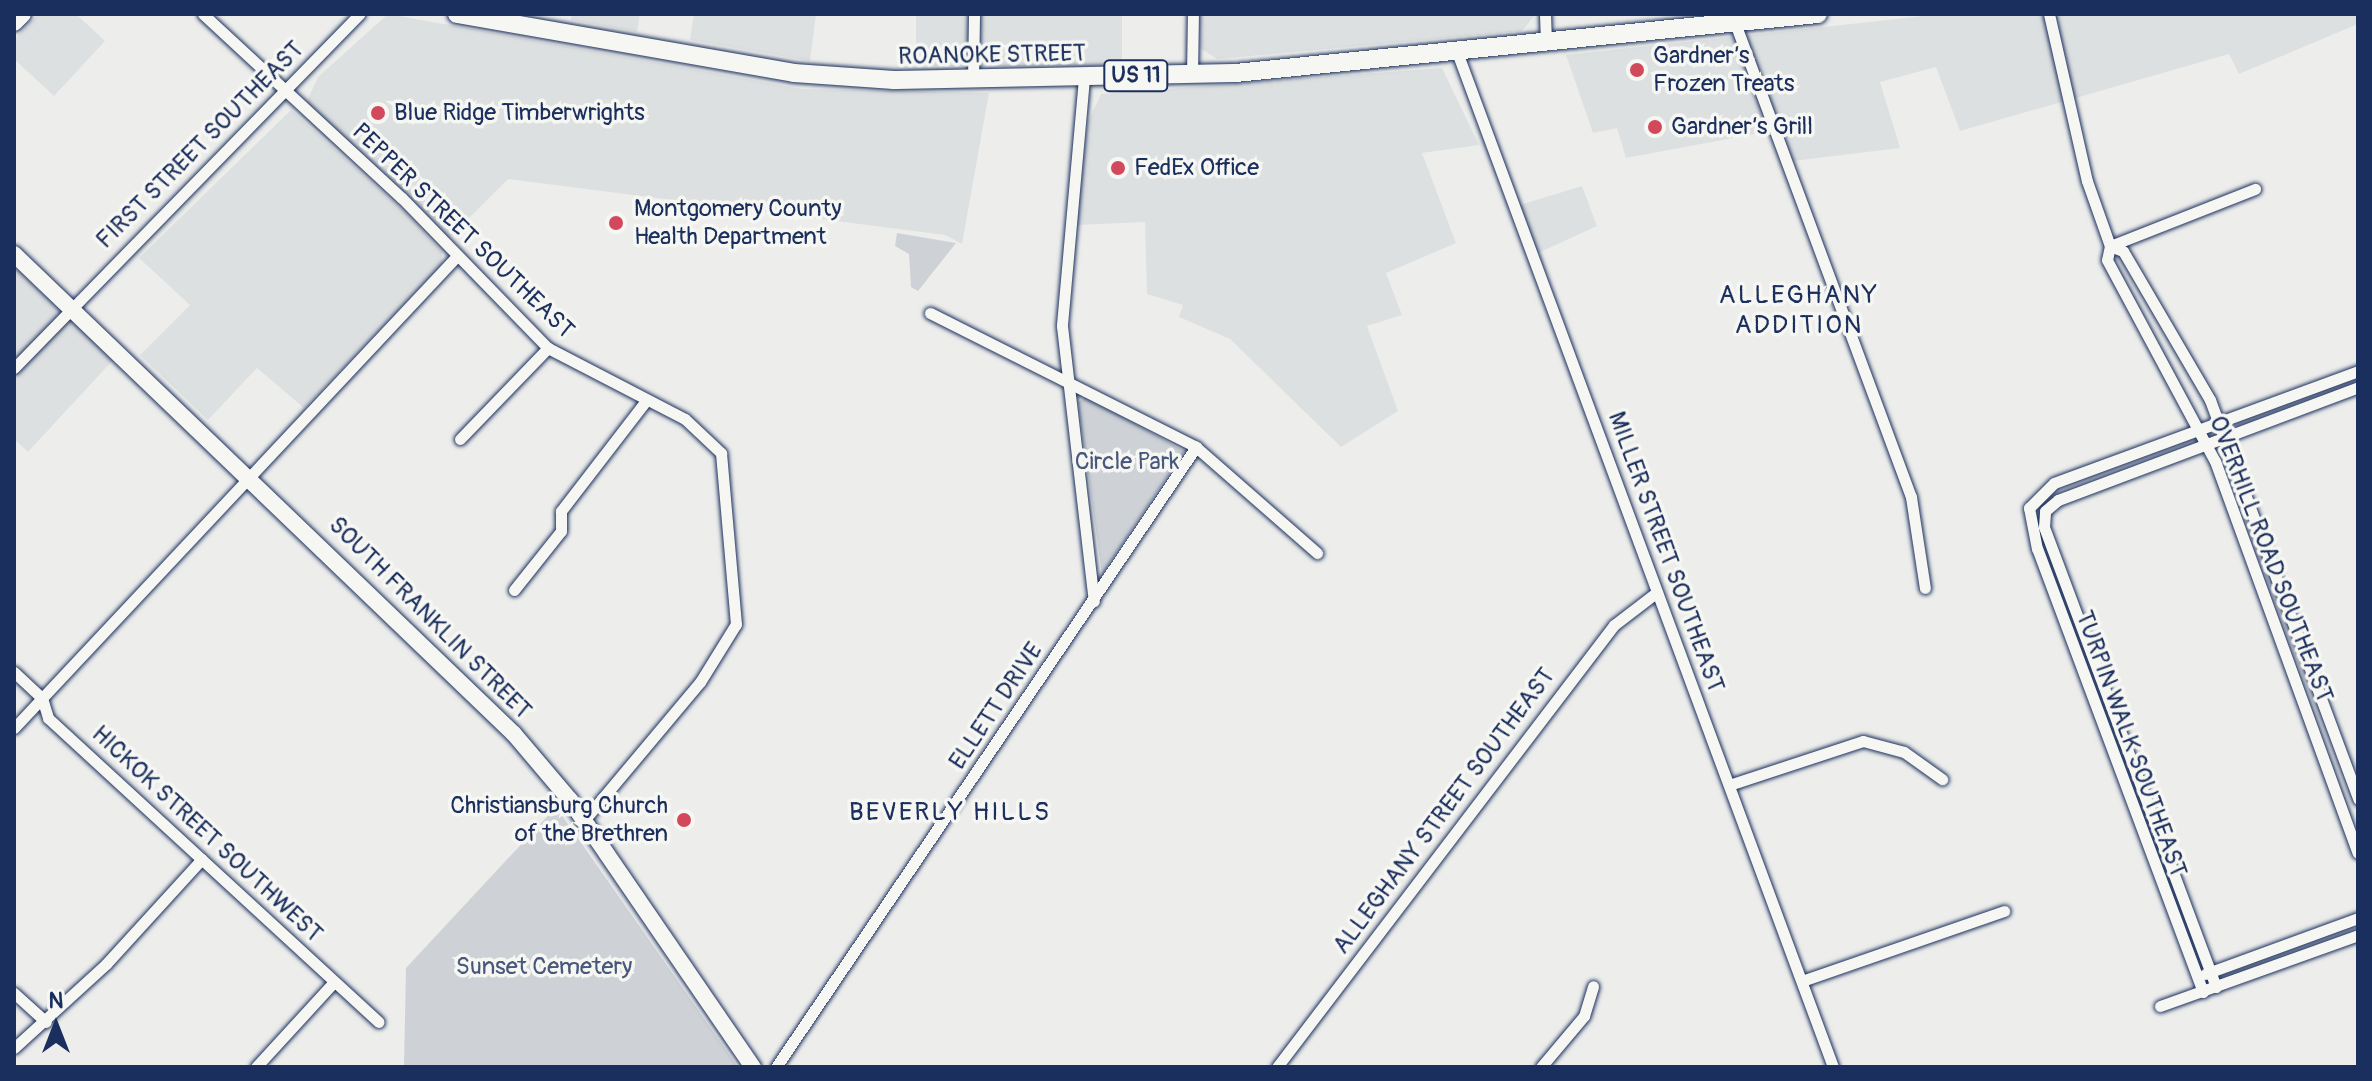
<!DOCTYPE html>
<html>
<head>
<meta charset="utf-8">
<style>
	body { margin:0 }
	#map { position:relative; width:2372px; height:1081px; overflow:hidden; background:#edeeec; font-family:Pangolin,sans-serif }
	div>[style] { position:absolute }
	.built>* { inset:0; background:#dde0e1; transform-origin:0 0 }
	.green>* { inset:0; background:#ced2d7 }
	.roads { filter:drop-shadow(0 0 2px #1b2f5e) drop-shadow(0 0 2px #1b2f5e) }
	.street>* { height:11px; margin:-5.5px; padding:0 5.5px; transform-origin:5.5px; border-radius:5.5px; background:#f6f6f2 }
	.secondary>* { height:16px; margin:-8px; padding:0 8px; transform-origin:8px; border-radius:8px; background:#f6f6f2 }
	.primary>* { height:18px; margin:-9px; padding:0 9px; transform-origin:9px; border-radius:9px; background:#f6f6f2 }
	.dots>* { width:22px; height:22px; translate:-50% -50%; box-sizing:border-box; border:4px solid #f6f6f2; border-radius:50% }
	span { translate:-50% -50%; white-space:nowrap; text-align:center; line-height:1.15; -webkit-text-stroke:7px #f6f6f2; paint-order:stroke }
	.shield-label span { padding:2px 6px; background:#f6f6f2; border:2px solid; border-radius:6px; -webkit-text-stroke-width:0 }
	.shield-label { font-size:22px; color:#1b2f5e; font-weight:700 }
	.street-label { font-size:24px; color:#1b2f5e }
	.poi-label { font-size:24px; color:#1b2f5e }
	.left { translate:0 -50%; text-align:left }
	.right { translate:-100% -50%; text-align:right }
	.park-label { font-size:24px; color:#48587c }
	.neighbourhood-label { font-size:26px; color:#1b2f5e; letter-spacing:2px }
	.frame { position:absolute; inset:0; border:16px solid #1b2f5e; pointer-events:none }
	.north { position:absolute; left:16px; top:985px; width:80px; height:80px; -webkit-text-stroke:6px #f6f6f2; paint-order:stroke; rotate:0deg; font-size:22px; font-weight:700; line-height:32px; text-align:center; color:#1b2f5e }
	.north::after { content:''; display:block; margin:auto; width:28px; height:36px; background:#1b2f5e; clip-path:polygon(50% 0,100% 100%,50% 72%,0 100%) }
</style>
</head>
<body>
<div id="map">
	<div class="built">
		<i style="clip-path:polygon(38px 14px,76px 14px,105px 41px,54px 96px,14px 59px,14px 40px)"></i>
		<i style="clip-path:polygon(388px 14px,802px 89px,989px 93px,962px 244px,945px 235px,508px 179px,448px 239px,306px 103px,318px 77px)"></i>
		<i style="clip-path:polygon(572px 14px,640px 14px,637px 32px,571px 20px)"></i>
		<i style="clip-path:polygon(694px 14px,816px 14px,810px 61px,690px 40px)"></i>
		<i style="left:916px;top:14px;width:206px;height:52px"></i>
		<i style="clip-path:polygon(1200px 14px,1535px 14px,1535px 15px,1522px 31px,1217px 59px,1200px 48px)"></i>
		<i style="clip-path:polygon(1942px 14px,2358px 14px,2358px 24px,2239px 74px,2229px 54px,1960px 131px,1936px 67px,1880px 82px,1900px 148px,1793px 161px,1781px 129px,1626px 158px,1617px 128px,1593px 133px,1566px 55px)"></i>
		<i style="clip-path:polygon(1442px 68px,1479px 145px,1422px 153px,1456px 243px,1386px 273px,1402px 315px,1367px 326px,1398px 411px,1341px 447px,1230px 339px,1179px 317px,1183px 305px,1147px 294px,1145px 222px,1076px 225px,1088px 122px,1101px 94px)"></i>
		<i style="clip-path:polygon(291px 110px,405px 212px,442px 252px,442px 264px,304px 408px,257px 368px,208px 420px,140px 355px,190px 305px,139px 258px)"></i>
		<i style="clip-path:polygon(1582px 186px,1597px 226px,1536px 254px,1517px 206px)"></i>
		<i style="clip-path:polygon(14px 267px,113px 360px,28px 452px,14px 439px)"></i>
	</div>
	<div class="green">
		<i style="clip-path:polygon(897px 233px,956px 243px,918px 291px,911px 287px,909px 254px,895px 246px)"></i>
		<i style="clip-path:polygon(1087px 397px,1184px 451px,1102px 574px,1078px 402px)"></i>
		<i style="clip-path:polygon(556px 807px,738px 1067px,404px 1067px,406px 968px)"></i>
	</div>
	<div class="roads">
		<div class="street">
			<i style="left:203px;top:14px;width:271px;rotate:42.8deg"></i>
			<i style="left:402px;top:198px;width:209px;rotate:45.8deg"></i>
			<i style="left:548px;top:348px;width:154px;rotate:27.4deg"></i>
			<i style="left:685px;top:419px;width:50px;rotate:43.4deg"></i>
			<i style="left:721px;top:453px;width:172px;rotate:85deg"></i>
			<i style="left:736px;top:624px;width:68px;rotate:121.8deg"></i>
			<i style="left:700px;top:682px;width:180px;rotate:130deg"></i>
			<i style="left:1545px;top:14px;width:29px;rotate:88deg"></i>
			<i style="left:2049px;top:14px;width:171px;rotate:77.2deg"></i>
			<i style="left:2087px;top:181px;width:69px;rotate:70.5deg"></i>
			<i style="left:2110px;top:246px;width:14px;rotate:102deg"></i>
			<i style="left:2107px;top:260px;width:228px;rotate:61.8deg"></i>
			<i style="left:2215px;top:461px;width:417px;rotate:70deg"></i>
			<i style="left:1735px;top:23px;width:506px;rotate:69.63deg"></i>
			<i style="left:1911px;top:497px;width:92px;rotate:81.3deg"></i>
			<i style="left:1457px;top:52px;width:1082px;rotate:69.67deg"></i>
			<i style="left:1192px;top:75px;width:61px;rotate:-89.1deg"></i>
			<i style="left:1084px;top:78px;width:249px;rotate:95.1deg"></i>
			<i style="left:1062px;top:326px;width:277px;rotate:83.4deg"></i>
			<i style="left:973px;top:80px;width:66px;rotate:-89.1deg"></i>
			<i style="left:2110px;top:246px;width:14px;rotate:21deg"></i>
			<i style="left:2123px;top:251px;width:173px;rotate:59.7deg"></i>
			<i style="left:2210px;top:400px;width:426px;rotate:69.6deg"></i>
			<i style="left:2110px;top:246px;width:156px;rotate:-21.5deg"></i>
			<i style="left:930px;top:313px;width:298px;rotate:26.7deg"></i>
			<i style="left:1196px;top:447px;width:161px;rotate:41.2deg"></i>
			<i style="left:14px;top:368px;width:495px;rotate:-45.7deg"></i>
			<i style="left:460px;top:439px;width:127px;rotate:-46deg"></i>
			<i style="left:514px;top:590px;width:75px;rotate:-51.5deg"></i>
			<i style="left:561px;top:531px;width:20px;rotate:-90deg"></i>
			<i style="left:561px;top:511px;width:138px;rotate:-52.4deg"></i>
			<i style="left:14px;top:672px;width:38px;rotate:43deg"></i>
			<i style="left:42px;top:698px;width:21px;rotate:73deg"></i>
			<i style="left:48px;top:718px;width:449px;rotate:42.6deg"></i>
			<i style="left:14px;top:728px;width:646px;rotate:-46.82deg"></i>
			<i style="left:1729px;top:785px;width:141px;rotate:-18.2deg"></i>
			<i style="left:1863px;top:741px;width:42px;rotate:15deg"></i>
			<i style="left:1904px;top:752px;width:47px;rotate:35.4deg"></i>
			<i style="left:2205px;top:974px;width:163px;rotate:-20.1deg"></i>
			<i style="left:1802px;top:981px;width:214px;rotate:-19.1deg"></i>
			<i style="left:2216px;top:987px;width:491px;rotate:-110.5deg"></i>
			<i style="left:2044px;top:527px;width:16px;rotate:-86deg"></i>
			<i style="left:2045px;top:511px;width:17px;rotate:-40deg"></i>
			<i style="left:2058px;top:500px;width:321px;rotate:-20.6deg"></i>
			<i style="left:2203px;top:992px;width:473px;rotate:-110.5deg"></i>
			<i style="left:2037px;top:549px;width:42px;rotate:-101deg"></i>
			<i style="left:2029px;top:508px;width:35px;rotate:-45deg"></i>
			<i style="left:2054px;top:483px;width:324px;rotate:-20.2deg"></i>
			<i style="left:14px;top:993px;width:43px;rotate:42.2deg"></i>
			<i style="left:2160px;top:1006px;width:210px;rotate:-19.7deg"></i>
			<i style="left:14px;top:1048px;width:125px;rotate:-42.4deg"></i>
			<i style="left:106px;top:964px;width:142px;rotate:-47.6deg"></i>
			<i style="left:256px;top:1067px;width:115px;rotate:-47.5deg"></i>
			<i style="left:776px;top:1067px;width:749px;rotate:-55.89deg"></i>
			<i style="left:1277px;top:1067px;width:556px;rotate:-52.68deg"></i>
			<i style="left:1614px;top:625px;width:54px;rotate:-37.5deg"></i>
			<i style="left:1541px;top:1067px;width:67px;rotate:-49.9deg"></i>
			<i style="left:1584px;top:1016px;width:31px;rotate:-73deg"></i>
		</div>
		<div class="secondary">
			<i style="left:14px;top:254px;width:693px;rotate:43.83deg"></i>
			<i style="left:514px;top:734px;width:87px;rotate:49.7deg"></i>
			<i style="left:570px;top:800px;width:324px;rotate:55.6deg"></i>
		</div>
		<div class="primary">
			<i style="left:457px;top:14px;width:342px;rotate:9.9deg"></i>
			<i style="left:794px;top:73px;width:100px;rotate:4deg"></i>
			<i style="left:894px;top:80px;width:342px;rotate:-1.2deg"></i>
			<i style="left:1236px;top:73px;width:585px;rotate:-5.79deg"></i>
			<i style="left:14px;top:22px;width:11px;rotate:-45deg"></i>
		</div>
	</div>
	<div class="dots">
		<i style="left:1637px;top:70px;background:#d1495b"></i>
		<i style="left:378px;top:113px;background:#d1495b"></i>
		<i style="left:1655px;top:127px;background:#d1495b"></i>
		<i style="left:1118px;top:168px;background:#d1495b"></i>
		<i style="left:616px;top:223px;background:#d1495b"></i>
		<i style="left:684px;top:820px;background:#d1495b"></i>
	</div>
	<div class="shield-label">
		<span style="left:1136px;top:76px">US 11</span>
	</div>
	<div class="street-label">
		<span style="left:992px;top:55px;rotate:-1deg">ROANOKE STREET</span>
		<span style="left:200px;top:145px;rotate:-45deg">FIRST STREET SOUTHEAST</span>
		<span style="left:463px;top:231px;rotate:44deg">PEPPER STREET SOUTHEAST</span>
		<span style="left:1666px;top:552px;rotate:70deg">MILLER STREET SOUTHEAST</span>
		<span style="left:2271px;top:559px;rotate:69deg">OVERHILL ROAD SOUTHEAST</span>
		<span style="left:430px;top:618px;rotate:45deg">SOUTH FRANKLIN STREET</span>
		<span style="left:996px;top:706px;rotate:-56deg">ELLETT DRIVE</span>
		<span style="left:2131px;top:744px;rotate:70deg">TURPIN WALK SOUTHEAST</span>
		<span style="left:1444px;top:811px;rotate:-53deg">ALLEGHANY STREET SOUTHEAST</span>
		<span style="left:207px;top:834px;rotate:43deg">HICKOK STREET SOUTHWEST</span>
	</div>
	<div class="poi-label">
		<span class="left" style="left:1653px;top:70px">Gardner’s<br>Frozen Treats</span>
		<span class="left" style="left:394px;top:113px">Blue Ridge Timberwrights</span>
		<span class="left" style="left:1671px;top:127px">Gardner’s Grill</span>
		<span class="left" style="left:1134px;top:168px">FedEx Office</span>
		<span class="left" style="left:634px;top:223px">Montgomery County<br>Health Department</span>
		<span class="right" style="left:668px;top:820px">Christiansburg Church<br>of the Brethren</span>
	</div>
	<div class="park-label">
		<span style="left:1127px;top:462px">Circle Park</span>
		<span style="left:544px;top:967px">Sunset Cemetery</span>
	</div>
	<div class="neighbourhood-label">
		<span style="left:1799px;top:311px">ALLEGHANY<br>ADDITION</span>
		<span style="left:950px;top:813px">BEVERLY HILLS</span>
	</div>
	<div class="frame"></div>
	<div class="north">N</div>
</div>
</body>
</html>
